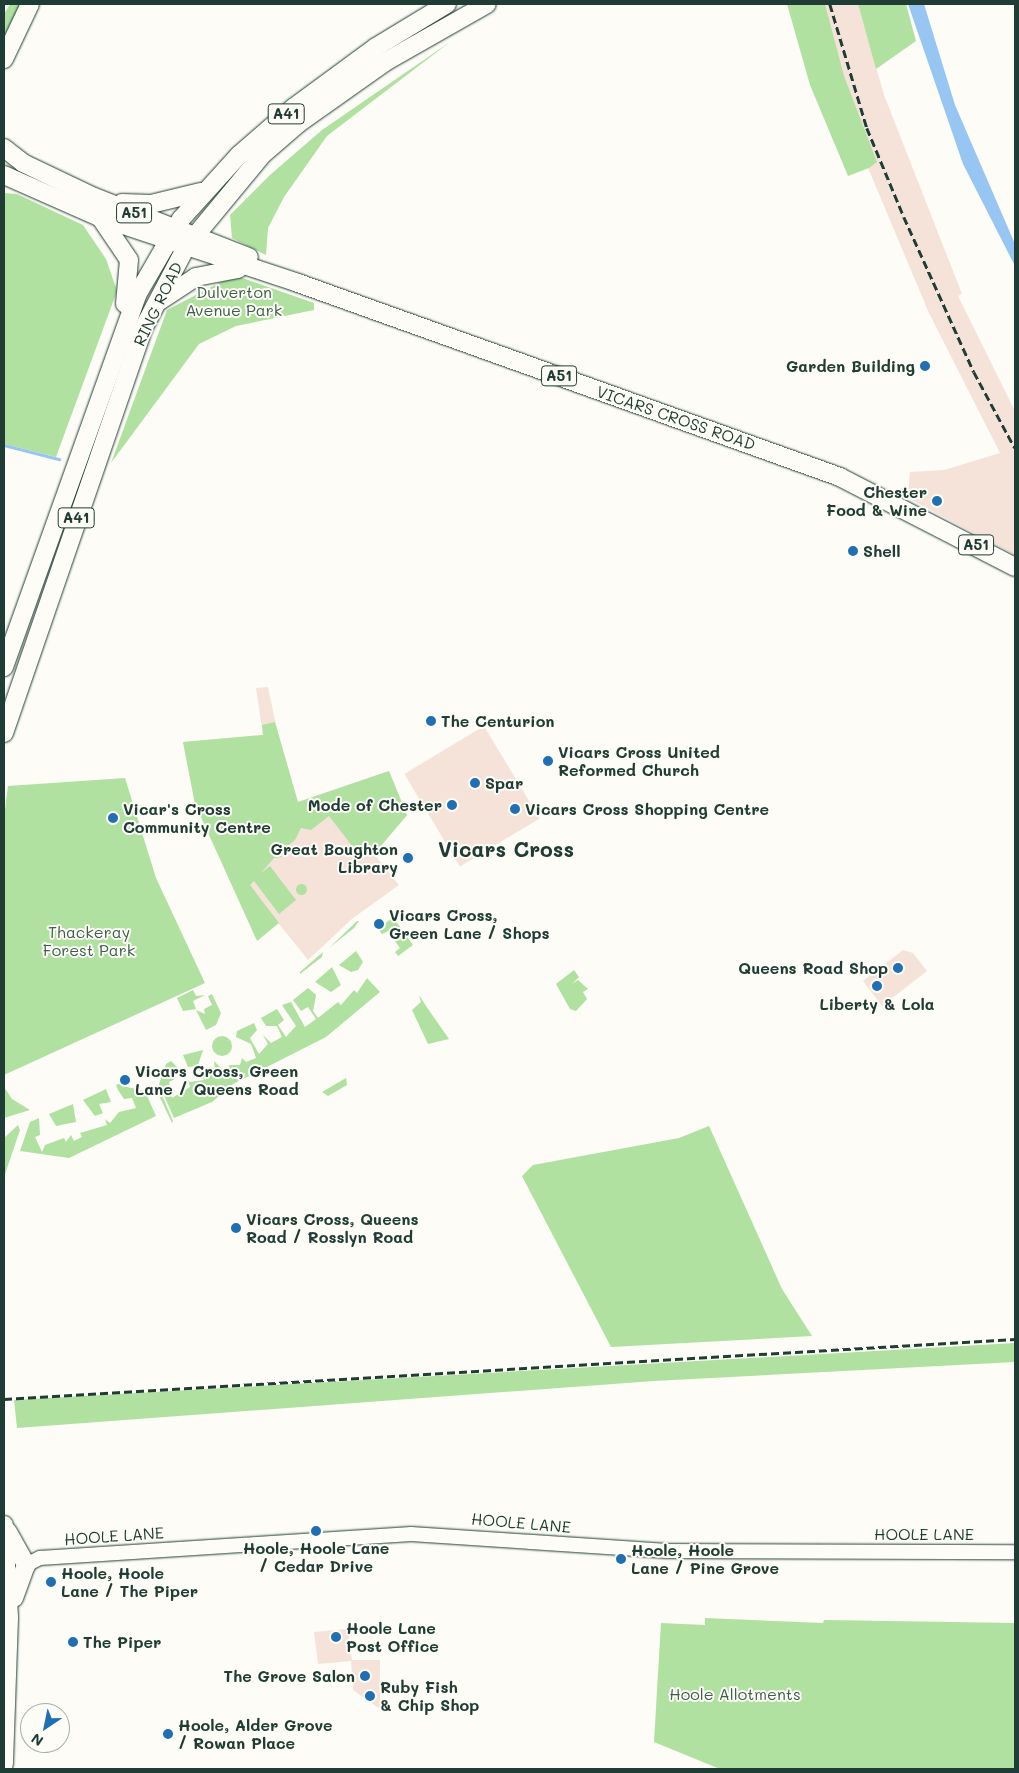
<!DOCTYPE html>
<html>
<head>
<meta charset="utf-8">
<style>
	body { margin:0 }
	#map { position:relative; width:1019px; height:1773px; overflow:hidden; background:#fdfcf7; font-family:Mali,sans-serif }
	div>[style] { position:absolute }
	.built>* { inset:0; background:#f5e3da; transform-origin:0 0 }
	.green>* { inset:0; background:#b0e1a1 }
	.round { border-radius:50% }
	.water>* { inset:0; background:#98c6f3 }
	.stream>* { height:2.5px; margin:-1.25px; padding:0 1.25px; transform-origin:1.25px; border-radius:1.25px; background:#98c6f3 }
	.roads { filter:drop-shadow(0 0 1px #1f3d34) drop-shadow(0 0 1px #1f3d34) }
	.secondary>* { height:14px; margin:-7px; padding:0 7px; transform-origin:7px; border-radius:7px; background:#fdfcf7 }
	.highway>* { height:18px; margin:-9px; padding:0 9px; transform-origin:9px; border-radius:9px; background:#fdfcf7 }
	.rail>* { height:2.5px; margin-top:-1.25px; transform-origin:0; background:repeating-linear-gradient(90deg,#1f3d34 0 8px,transparent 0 12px) }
	.dots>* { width:14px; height:14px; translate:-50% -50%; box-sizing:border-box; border:2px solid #fdfcf7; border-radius:50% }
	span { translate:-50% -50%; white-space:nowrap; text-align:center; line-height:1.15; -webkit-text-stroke:4px #fdfcf7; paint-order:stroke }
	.shield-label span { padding:1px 4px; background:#fdfcf7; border:1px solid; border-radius:4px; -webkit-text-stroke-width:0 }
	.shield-label { font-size:15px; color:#1f3d34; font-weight:700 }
	.park-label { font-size:16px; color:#3c5e4a }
	.street-label { font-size:16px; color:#1f3d34 }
	.poi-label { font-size:16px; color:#1f3d34; font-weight:700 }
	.right { translate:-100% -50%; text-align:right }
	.left { translate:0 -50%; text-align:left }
	.district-label { font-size:21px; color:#1f3d34; font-weight:700 }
	.frame { position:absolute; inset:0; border:5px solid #1f3d34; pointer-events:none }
	.north { position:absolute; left:20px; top:1703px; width:50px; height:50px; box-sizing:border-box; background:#fdfcf7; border:1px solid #a4b0a9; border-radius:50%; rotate:214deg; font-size:14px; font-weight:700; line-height:20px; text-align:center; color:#1f3d34 }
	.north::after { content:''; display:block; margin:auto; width:18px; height:22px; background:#1f6fb2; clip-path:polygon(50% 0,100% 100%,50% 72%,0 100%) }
</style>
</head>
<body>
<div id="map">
	<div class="built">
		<i style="clip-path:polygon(808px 4px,858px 4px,884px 95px,962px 294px,958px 296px,1015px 411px,1015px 555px,908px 498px,910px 472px,944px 470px,1000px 453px,929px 313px,863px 156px)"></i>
		<i style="clip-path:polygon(268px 687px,285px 768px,298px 802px,389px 771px,407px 815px,374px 854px,399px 885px,353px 918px,308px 960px,250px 888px,195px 804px,183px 742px,263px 735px,256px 688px)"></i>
		<i style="left:484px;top:726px;width:108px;height:93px;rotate:59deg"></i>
		<i style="clip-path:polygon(903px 950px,913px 953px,927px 971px,882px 1006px,863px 981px)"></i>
		<i style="clip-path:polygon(348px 1629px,352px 1660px,380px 1660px,380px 1709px,353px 1690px,351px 1661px,318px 1664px,314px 1632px)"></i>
	</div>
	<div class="green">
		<i style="clip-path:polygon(10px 4px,23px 4px,4px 43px,4px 14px)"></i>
		<i style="clip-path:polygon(787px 4px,825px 4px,844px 76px,877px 162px,869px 168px,848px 176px,810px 85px)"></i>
		<i style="clip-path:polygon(858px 4px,906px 4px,916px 41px,876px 69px)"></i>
		<i style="clip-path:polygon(450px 42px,327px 136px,284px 197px,268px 228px,266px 255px,232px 238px,230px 215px,270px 175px,322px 130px)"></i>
		<i style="clip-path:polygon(4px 193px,17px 194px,83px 225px,106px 259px,117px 291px,56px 457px,4px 444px)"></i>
		<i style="clip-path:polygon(234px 275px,314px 303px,314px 310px,236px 326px,199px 344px,111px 463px,167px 310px)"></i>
		<i style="clip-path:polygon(275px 722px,298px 802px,389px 771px,407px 815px,374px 854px,359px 855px,329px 816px,311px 830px,301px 828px,295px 840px,280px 852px,282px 857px,274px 858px,261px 873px,270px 866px,296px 900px,279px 914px,254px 881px,250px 885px,279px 923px,257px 941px,195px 804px,183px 742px,263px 735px,262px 725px)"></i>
		<i style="clip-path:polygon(125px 778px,156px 878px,205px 983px,4px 1075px,4px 817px,8px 786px)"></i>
		<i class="round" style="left:295.5px;top:883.5px;width:11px;height:11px"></i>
		<i style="clip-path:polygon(393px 917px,413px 945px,398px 956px,395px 952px,400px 948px,395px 941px,399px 939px,393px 929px,382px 934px,378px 929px)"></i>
		<i style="clip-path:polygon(359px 921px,354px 928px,329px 948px,357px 921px)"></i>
		<i style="clip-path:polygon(356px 951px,363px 962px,358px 970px,351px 972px,339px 965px)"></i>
		<i style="clip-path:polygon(323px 952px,322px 957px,300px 974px,300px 972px)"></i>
		<i style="clip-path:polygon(332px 967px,341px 985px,331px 992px,315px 982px)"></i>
		<i style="clip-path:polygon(574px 970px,579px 977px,572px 984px,578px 980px,588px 989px,583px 992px,587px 999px,576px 1011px,570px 1009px,556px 984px)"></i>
		<i style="clip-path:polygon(367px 978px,380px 992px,326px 1037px,233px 1084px,212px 1102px,174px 1118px,159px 1084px,166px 1064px,171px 1061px,177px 1067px,175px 1079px,169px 1082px,172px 1098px,190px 1087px,187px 1077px,189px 1082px,204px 1080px,197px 1066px,188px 1067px,183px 1055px,203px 1050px,198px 1065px,205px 1080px,215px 1071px,214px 1061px,225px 1072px,230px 1070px,229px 1065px,240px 1065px,242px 1058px,246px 1062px,256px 1058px,251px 1044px,236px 1037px,237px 1031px,254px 1023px,257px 1030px,250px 1038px,259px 1054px,268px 1044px,263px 1035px,271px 1043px,282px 1037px,277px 1026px,266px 1026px,261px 1018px,277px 1009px,284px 1020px,278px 1025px,286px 1037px,296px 1026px,282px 1005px,291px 1002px,305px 1027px,316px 1019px,308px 1007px,301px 1011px,293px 1000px,308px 988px,316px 995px,313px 1011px,318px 1018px,338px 1002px,341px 1005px,354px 990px,357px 993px)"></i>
		<i style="clip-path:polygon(193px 990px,196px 996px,205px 995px,193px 1001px,196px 1009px,183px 1011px,177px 998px)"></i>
		<i style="clip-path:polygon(212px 994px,221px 1013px,216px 1025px,206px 1030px,196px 1010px,205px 1014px,204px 1009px,212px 1005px,208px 996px)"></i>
		<i style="clip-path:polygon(419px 995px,426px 1006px,449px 1039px,428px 1044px,412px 1010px,421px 1002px)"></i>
		<i class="round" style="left:212px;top:1036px;width:20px;height:20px"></i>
		<i style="clip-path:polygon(346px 1078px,347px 1085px,328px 1096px,322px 1092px)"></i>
		<i style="clip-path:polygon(125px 1081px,127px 1087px,145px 1091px,156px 1116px,69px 1158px,20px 1151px,30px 1122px,39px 1118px,40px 1135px,35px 1137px,42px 1152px,45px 1145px,64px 1138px,66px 1142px,71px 1135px,74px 1141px,82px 1137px,80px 1133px,107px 1125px,105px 1119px,110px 1123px,119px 1112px,136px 1108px,132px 1098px,124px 1099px,118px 1090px,116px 1085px)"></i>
		<i style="clip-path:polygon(158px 1086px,173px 1121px,172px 1123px,155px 1087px)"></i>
		<i style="clip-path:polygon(4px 1087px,12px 1099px,30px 1110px,4px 1118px)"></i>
		<i style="clip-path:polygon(106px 1089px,111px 1102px,99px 1104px,103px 1113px,95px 1116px,83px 1100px)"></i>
		<i style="clip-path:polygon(73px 1104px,76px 1122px,56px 1126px,49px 1114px)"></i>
		<i style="clip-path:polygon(18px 1125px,20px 1130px,4px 1177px,4px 1138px)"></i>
		<i style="clip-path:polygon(709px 1126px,782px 1289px,812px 1336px,611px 1347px,522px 1176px,533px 1165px,679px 1138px)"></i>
		<i style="clip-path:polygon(1015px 1343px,1015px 1362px,654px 1381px,17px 1428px,14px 1400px)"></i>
		<i style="clip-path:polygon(705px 1618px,823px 1623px,824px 1620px,1015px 1623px,1015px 1769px,720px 1769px,654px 1742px,661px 1623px,705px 1625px)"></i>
	</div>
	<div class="water">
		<i style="clip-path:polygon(908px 4px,924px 4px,955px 105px,1015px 244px,1015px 266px,963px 164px)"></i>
	</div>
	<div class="stream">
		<i style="left:4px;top:445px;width:57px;rotate:14.3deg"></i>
	</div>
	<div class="roads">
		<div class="secondary">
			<i style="left:26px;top:1565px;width:16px;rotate:-27deg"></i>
			<i style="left:40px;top:1558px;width:372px;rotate:-3.7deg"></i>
			<i style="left:411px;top:1534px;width:257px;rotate:3.8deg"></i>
			<i style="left:667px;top:1551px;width:348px;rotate:0.2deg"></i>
		</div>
		<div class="highway">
			<i style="left:4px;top:59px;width:61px;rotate:-64.7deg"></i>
			<i style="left:4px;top:148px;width:24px;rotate:38deg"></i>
			<i style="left:23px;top:163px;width:79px;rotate:25.6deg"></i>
			<i style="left:94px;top:197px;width:166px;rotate:21.2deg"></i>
			<i style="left:4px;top:175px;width:104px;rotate:23.9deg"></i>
			<i style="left:99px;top:217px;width:210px;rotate:18.3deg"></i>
			<i style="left:298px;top:283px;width:576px;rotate:19.69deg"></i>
			<i style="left:840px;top:477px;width:197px;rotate:27.2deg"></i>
			<i style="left:122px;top:203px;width:29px;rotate:2deg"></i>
			<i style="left:151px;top:204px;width:51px;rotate:-13.5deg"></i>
			<i style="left:102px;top:220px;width:48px;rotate:56deg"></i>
			<i style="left:129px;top:260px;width:44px;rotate:95.2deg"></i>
			<i style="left:158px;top:302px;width:45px;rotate:-33.3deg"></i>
			<i style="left:196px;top:277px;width:43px;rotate:-10.8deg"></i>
			<i style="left:4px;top:667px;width:395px;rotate:-70.3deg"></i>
			<i style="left:137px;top:295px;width:88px;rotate:-59.9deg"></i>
			<i style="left:181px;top:219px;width:86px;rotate:-47.8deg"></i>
			<i style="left:239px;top:155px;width:72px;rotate:-41deg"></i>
			<i style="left:293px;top:108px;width:103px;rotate:-36.3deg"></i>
			<i style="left:376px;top:47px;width:83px;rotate:-31.2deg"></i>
			<i style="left:4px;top:733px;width:427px;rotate:-71deg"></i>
			<i style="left:143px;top:329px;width:93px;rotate:-62.3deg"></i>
			<i style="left:186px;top:247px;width:119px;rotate:-50.4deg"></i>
			<i style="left:262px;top:155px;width:49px;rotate:-40.9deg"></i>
			<i style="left:299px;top:123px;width:105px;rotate:-35.3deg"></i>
			<i style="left:385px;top:62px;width:117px;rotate:-29.6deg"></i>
			<i style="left:4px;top:1525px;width:93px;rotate:86.9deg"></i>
			<i style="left:9px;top:1618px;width:146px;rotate:92deg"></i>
			<i style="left:8px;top:1532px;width:38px;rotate:61deg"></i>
			<i style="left:26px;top:1565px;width:35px;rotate:110deg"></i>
		</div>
	</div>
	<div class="rail">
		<i style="left:830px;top:4px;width:129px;rotate:73.4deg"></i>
		<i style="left:867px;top:128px;width:96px;rotate:67.4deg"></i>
		<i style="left:904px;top:217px;width:170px;rotate:65.7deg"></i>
		<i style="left:974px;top:372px;width:86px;rotate:61.7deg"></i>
		<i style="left:4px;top:1399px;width:1013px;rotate:-3.4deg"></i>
	</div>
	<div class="dots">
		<i style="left:925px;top:366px;background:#1f6fb2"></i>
		<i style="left:937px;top:501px;background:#1f6fb2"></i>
		<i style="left:853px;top:551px;background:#1f6fb2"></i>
		<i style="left:431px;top:721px;background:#1f6fb2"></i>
		<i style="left:548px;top:761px;background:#1f6fb2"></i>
		<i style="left:475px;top:783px;background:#1f6fb2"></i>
		<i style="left:452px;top:805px;background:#1f6fb2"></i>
		<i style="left:515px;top:809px;background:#1f6fb2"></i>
		<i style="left:113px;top:818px;background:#1f6fb2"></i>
		<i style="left:408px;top:858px;background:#1f6fb2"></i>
		<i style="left:379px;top:924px;background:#1f6fb2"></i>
		<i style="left:898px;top:968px;background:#1f6fb2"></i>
		<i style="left:877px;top:986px;background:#1f6fb2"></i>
		<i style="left:125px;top:1080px;background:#1f6fb2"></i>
		<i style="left:236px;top:1228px;background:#1f6fb2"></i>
		<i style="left:316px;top:1531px;background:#1f6fb2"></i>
		<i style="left:621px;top:1559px;background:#1f6fb2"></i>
		<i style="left:51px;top:1582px;background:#1f6fb2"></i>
		<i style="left:336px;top:1637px;background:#1f6fb2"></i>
		<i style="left:73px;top:1642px;background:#1f6fb2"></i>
		<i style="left:365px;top:1676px;background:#1f6fb2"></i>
		<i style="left:370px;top:1696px;background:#1f6fb2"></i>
		<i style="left:168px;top:1734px;background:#1f6fb2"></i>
	</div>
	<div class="shield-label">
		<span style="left:286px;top:114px">A41</span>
		<span style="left:134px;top:213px">A51</span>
		<span style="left:559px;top:376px">A51</span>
		<span style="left:76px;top:518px">A41</span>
		<span style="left:976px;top:545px">A51</span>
	</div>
	<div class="park-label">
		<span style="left:234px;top:301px">Dulverton<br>Avenue Park</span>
		<span style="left:89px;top:941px">Thackeray<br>Forest Park</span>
		<span style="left:735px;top:1694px">Hoole Allotments</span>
	</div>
	<div class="street-label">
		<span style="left:158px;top:304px;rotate:-64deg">RING ROAD</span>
		<span style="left:676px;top:418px;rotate:19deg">VICARS CROSS ROAD</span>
		<span style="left:521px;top:1523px;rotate:5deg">HOOLE LANE</span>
		<span style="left:924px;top:1534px">HOOLE LANE</span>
		<span style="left:114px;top:1536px;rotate:-4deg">HOOLE LANE</span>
	</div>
	<div class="poi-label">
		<span class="right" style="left:915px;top:366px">Garden Building</span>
		<span class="right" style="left:927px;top:501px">Chester<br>Food &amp; Wine</span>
		<span class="left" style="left:863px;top:551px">Shell</span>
		<span class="left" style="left:441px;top:721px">The Centurion</span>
		<span class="left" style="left:558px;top:761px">Vicars Cross United<br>Reformed Church</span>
		<span class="left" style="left:485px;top:783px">Spar</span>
		<span class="right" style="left:442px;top:805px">Mode of Chester</span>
		<span class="left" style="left:123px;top:818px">Vicar's Cross<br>Community Centre</span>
		<span class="left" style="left:525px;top:809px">Vicars Cross Shopping Centre</span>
		<span class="right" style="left:398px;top:858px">Great Boughton<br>Library</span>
		<span class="left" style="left:389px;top:924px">Vicars Cross,<br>Green Lane / Shops</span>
		<span class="right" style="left:888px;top:968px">Queens Road Shop</span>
		<span style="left:877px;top:1004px">Liberty &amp; Lola</span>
		<span class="left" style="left:135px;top:1080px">Vicars Cross, Green<br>Lane / Queens Road</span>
		<span class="left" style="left:246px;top:1228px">Vicars Cross, Queens<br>Road / Rosslyn Road</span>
		<span style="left:316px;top:1557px">Hoole, Hoole Lane<br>/ Cedar Drive</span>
		<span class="left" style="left:631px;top:1559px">Hoole, Hoole<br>Lane / Pine Grove</span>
		<span class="left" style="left:61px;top:1582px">Hoole, Hoole<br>Lane / The Piper</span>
		<span class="left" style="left:346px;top:1637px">Hoole Lane<br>Post Office</span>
		<span class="left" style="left:83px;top:1642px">The Piper</span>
		<span class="right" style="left:355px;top:1676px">The Grove Salon</span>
		<span class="left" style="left:380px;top:1696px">Ruby Fish<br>&amp; Chip Shop</span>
		<span class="left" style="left:178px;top:1734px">Hoole, Alder Grove<br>/ Rowan Place</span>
	</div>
	<div class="district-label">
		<span style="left:506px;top:849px">Vicars Cross</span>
	</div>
	<div class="frame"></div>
	<div class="north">N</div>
</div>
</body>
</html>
